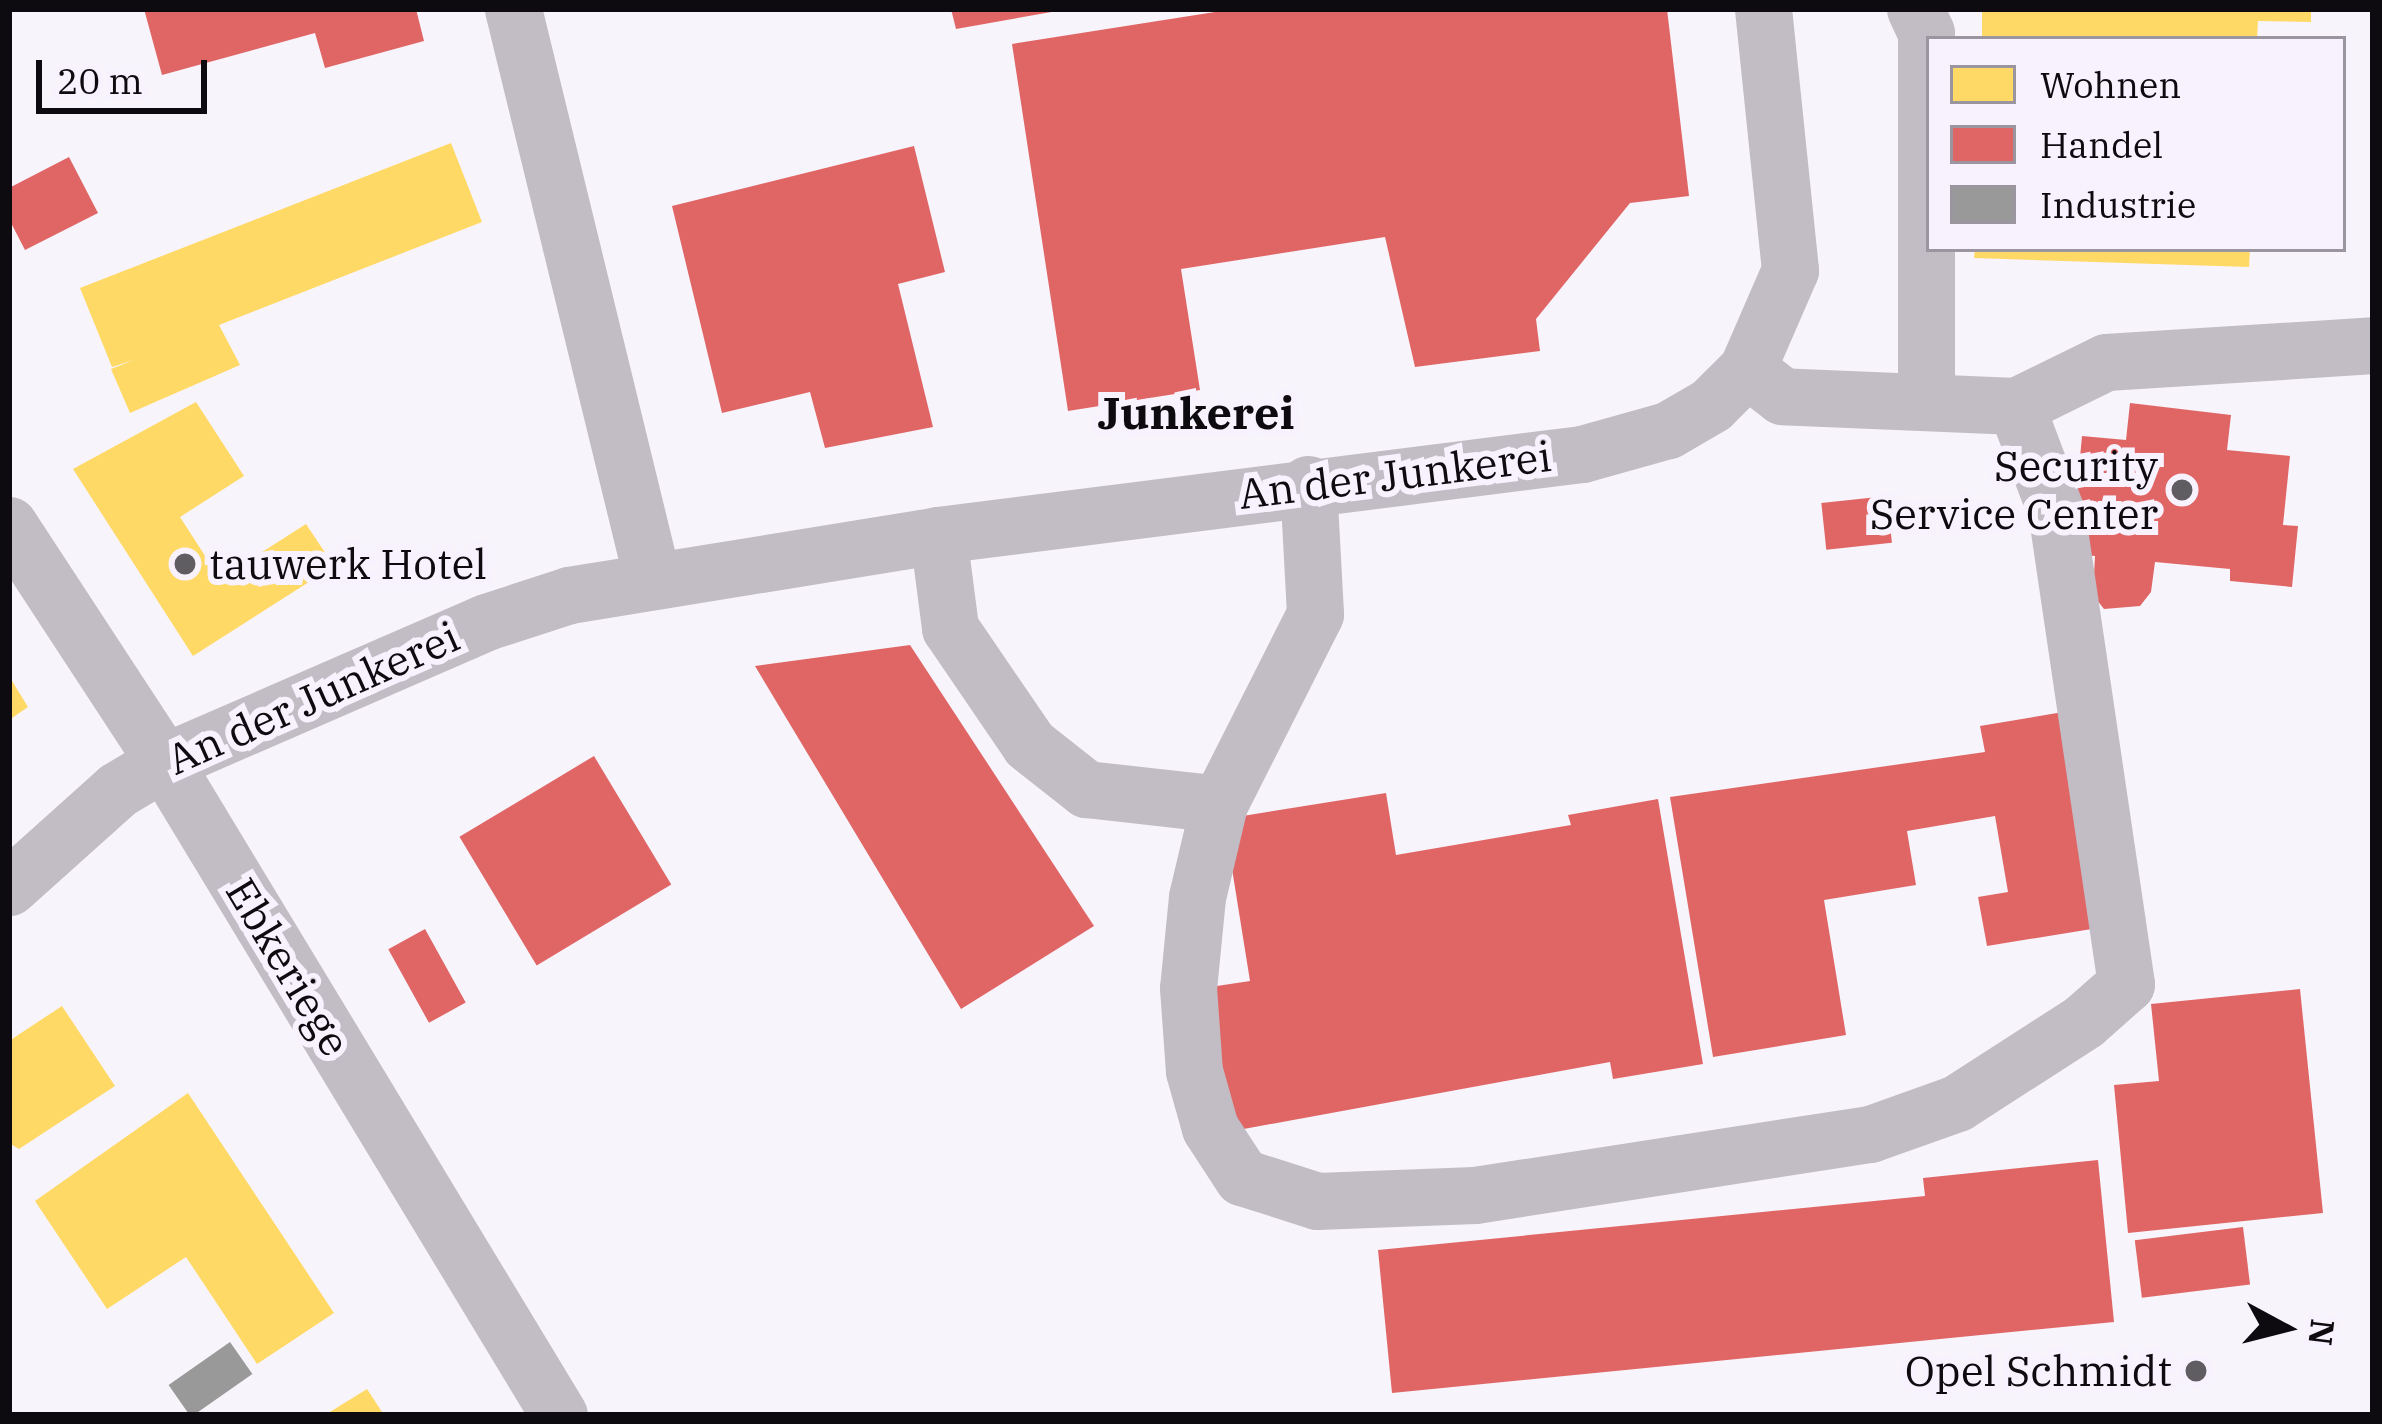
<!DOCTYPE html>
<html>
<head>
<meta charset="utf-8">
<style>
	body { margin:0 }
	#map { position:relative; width:2382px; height:1424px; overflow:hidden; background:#f8f4fb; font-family:"IBM Plex Serif",serif }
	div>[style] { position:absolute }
	.homes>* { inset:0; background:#ffd966 }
	.shops>* { inset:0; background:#e06666; transform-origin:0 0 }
	.industry>* { inset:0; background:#999; transform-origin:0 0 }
	.minor>* { height:57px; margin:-28.5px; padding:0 28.5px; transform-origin:28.5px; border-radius:28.5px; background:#c2bdc5 }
	.dots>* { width:33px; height:33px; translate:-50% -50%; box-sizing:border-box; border:6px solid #f8f1fe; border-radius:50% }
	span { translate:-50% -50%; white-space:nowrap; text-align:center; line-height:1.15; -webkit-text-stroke:12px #f8f1fe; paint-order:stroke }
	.poi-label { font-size:42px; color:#0d0a10 }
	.right { translate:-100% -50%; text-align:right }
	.left { translate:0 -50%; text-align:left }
	.street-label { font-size:42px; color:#0d0a10 }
	.neighbourhood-label { font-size:45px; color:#0d0a10; font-weight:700 }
	.frame { position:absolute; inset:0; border:12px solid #0d0a10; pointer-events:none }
	.legend { position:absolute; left:1926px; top:36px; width:420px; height:216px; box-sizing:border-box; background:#f8f1fe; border:3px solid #9a959f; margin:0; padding:15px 21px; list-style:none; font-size:36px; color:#0d0a10 }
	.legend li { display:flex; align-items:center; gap:24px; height:60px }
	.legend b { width:60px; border:3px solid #9a959f }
	.north { position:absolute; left:2226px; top:1268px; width:120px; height:120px; -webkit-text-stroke:9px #f8f1fe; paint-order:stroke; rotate:97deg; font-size:33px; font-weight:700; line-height:48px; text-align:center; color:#0d0a10 }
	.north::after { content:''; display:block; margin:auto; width:42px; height:54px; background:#0d0a10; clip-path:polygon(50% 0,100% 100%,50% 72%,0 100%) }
	.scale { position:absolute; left:36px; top:60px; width:171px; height:54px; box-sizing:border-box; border:6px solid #0d0a10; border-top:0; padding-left:15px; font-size:36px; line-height:42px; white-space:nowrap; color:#0d0a10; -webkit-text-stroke:9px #f8f1fe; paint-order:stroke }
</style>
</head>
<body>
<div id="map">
	<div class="homes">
		<i style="clip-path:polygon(1982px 9px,2311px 9px,2311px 22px,2258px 21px,2257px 39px,1982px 39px)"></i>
		<i style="clip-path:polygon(451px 143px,482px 222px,219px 325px,240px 365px,130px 413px,111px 369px,134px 360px,112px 367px,80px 288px)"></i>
		<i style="clip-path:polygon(1975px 249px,2250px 249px,2249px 267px,1974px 258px)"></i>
		<i style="clip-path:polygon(196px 402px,244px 476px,180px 517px,220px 579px,306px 524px,334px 566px,193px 656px,73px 469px)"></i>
		<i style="clip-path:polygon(9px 676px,28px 707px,9px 720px)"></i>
		<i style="clip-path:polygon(62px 1006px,115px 1086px,19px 1149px,9px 1143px,9px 1041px)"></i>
		<i style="clip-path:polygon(188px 1093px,334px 1313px,257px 1364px,186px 1257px,107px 1309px,35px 1201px)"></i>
		<i style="clip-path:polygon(367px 1389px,384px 1415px,325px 1415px)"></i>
	</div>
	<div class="shops">
		<i style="clip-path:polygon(144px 9px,416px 9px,424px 41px,325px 68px,315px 33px,162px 75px)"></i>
		<i style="clip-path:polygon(951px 9px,1057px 9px,1057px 11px,956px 29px)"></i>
		<i style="clip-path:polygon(1234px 9px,1667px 9px,1689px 196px,1630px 203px,1536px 319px,1540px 351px,1415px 367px,1385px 237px,1181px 269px,1200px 390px,1068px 411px,1012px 44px)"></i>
		<i style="clip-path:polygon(914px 146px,945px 272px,898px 284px,933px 427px,825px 448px,810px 392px,722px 413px,672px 206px)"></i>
		<i style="clip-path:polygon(69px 157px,98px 213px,25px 250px,9px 219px,9px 188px)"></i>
		<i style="clip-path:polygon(2130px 403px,2231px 415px,2227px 450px,2290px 456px,2283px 525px,2298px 526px,2292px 587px,2230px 581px,2230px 569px,2155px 562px,2151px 592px,2140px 606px,2104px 609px,2093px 595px,2095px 556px,2071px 554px,2082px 436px,2126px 440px)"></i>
		<i style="left:1887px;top:496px;width:47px;height:66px;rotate:84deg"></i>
		<i style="clip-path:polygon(910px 645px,1094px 926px,961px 1009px,755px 666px)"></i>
		<i style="clip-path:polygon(2069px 711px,2104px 927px,1987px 946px,1978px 897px,2008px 892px,1995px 816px,1907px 831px,1916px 885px,1824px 900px,1846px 1035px,1713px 1057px,1670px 797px,1985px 752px,1980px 726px)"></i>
		<i style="left:594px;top:756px;width:150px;height:157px;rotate:59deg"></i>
		<i style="clip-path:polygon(1386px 793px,1396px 855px,1571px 825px,1568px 815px,1658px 799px,1703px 1064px,1613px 1079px,1610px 1062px,1222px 1133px,1197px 989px,1250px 981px,1224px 819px)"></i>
		<i style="left:425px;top:929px;width:84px;height:42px;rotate:61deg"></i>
		<i style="clip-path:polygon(2300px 989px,2323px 1213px,2128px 1233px,2114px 1085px,2159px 1081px,2151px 1004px)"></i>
		<i style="clip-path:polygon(2098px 1160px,2114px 1322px,1392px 1393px,1378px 1250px,1925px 1196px,1923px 1178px)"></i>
		<i style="left:2243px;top:1227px;width:58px;height:109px;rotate:83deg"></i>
	</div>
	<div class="industry">
		<i style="left:230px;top:1342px;width:39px;height:75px;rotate:55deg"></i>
	</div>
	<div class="minor">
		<i style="left:513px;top:9px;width:586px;rotate:76.27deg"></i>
		<i style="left:1915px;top:9px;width:26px;rotate:65deg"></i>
		<i style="left:1926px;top:33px;width:366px;rotate:90deg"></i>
		<i style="left:2016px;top:406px;width:100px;rotate:-26.1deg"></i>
		<i style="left:2106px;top:362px;width:268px;rotate:-3.6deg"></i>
		<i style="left:1308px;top:484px;width:130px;rotate:86.9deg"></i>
		<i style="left:1315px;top:614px;width:213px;rotate:116.8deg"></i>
		<i style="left:1219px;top:804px;width:96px;rotate:103.3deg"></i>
		<i style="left:1197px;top:897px;width:91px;rotate:95.6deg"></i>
		<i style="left:1188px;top:988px;width:83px;rotate:85.9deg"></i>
		<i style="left:1194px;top:1071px;width:59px;rotate:74.3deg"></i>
		<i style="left:1210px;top:1128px;width:59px;rotate:56.9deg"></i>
		<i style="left:1242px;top:1177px;width:79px;rotate:17.7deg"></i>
		<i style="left:1317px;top:1201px;width:158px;rotate:-2.2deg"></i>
		<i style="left:1475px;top:1195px;width:400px;rotate:-8.8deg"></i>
		<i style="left:1870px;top:1134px;width:92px;rotate:-19.6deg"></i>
		<i style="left:1957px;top:1103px;width:151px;rotate:-32.8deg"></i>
		<i style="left:2084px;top:1021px;width:56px;rotate:-41.4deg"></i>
		<i style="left:2126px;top:984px;width:477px;rotate:-98.4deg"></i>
		<i style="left:2056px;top:512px;width:113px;rotate:-110.7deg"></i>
		<i style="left:2016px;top:406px;width:234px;rotate:-177.6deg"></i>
		<i style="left:1782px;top:396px;width:44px;rotate:-142.4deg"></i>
		<i style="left:9px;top:525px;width:283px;rotate:56.8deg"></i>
		<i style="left:164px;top:762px;width:763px;rotate:58.83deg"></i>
		<i style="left:938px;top:535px;width:94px;rotate:82.6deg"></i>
		<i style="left:950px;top:628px;width:140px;rotate:55.7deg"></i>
		<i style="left:1029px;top:744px;width:73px;rotate:38.3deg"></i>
		<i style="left:1086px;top:789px;width:134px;rotate:6.4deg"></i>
		<i style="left:9px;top:887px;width:145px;rotate:-41.9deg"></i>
		<i style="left:117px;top:790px;width:55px;rotate:-30.8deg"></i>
		<i style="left:164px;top:762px;width:351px;rotate:-23.5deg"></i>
		<i style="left:486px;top:622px;width:87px;rotate:-18deg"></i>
		<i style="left:569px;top:595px;width:374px;rotate:-9.2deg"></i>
		<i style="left:938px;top:535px;width:649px;rotate:-7.17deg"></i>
		<i style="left:1582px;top:454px;width:89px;rotate:-15.6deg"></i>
		<i style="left:1668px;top:430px;width:50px;rotate:-30.2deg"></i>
		<i style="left:1711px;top:405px;width:51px;rotate:-45deg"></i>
		<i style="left:1747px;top:369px;width:108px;rotate:-66.5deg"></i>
		<i style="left:1790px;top:270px;width:262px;rotate:-95.9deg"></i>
	</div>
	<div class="dots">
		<i style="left:2182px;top:490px;background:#5f5c62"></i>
		<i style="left:185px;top:564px;background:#5f5c62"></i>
		<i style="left:2196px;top:1371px;background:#5f5c62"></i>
	</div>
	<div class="poi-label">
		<span class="right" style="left:2158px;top:490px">Security<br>Service Center</span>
		<span class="left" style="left:209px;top:564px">tauwerk Hotel</span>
		<span class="right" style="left:2172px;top:1371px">Opel Schmidt</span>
	</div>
	<div class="street-label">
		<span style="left:1395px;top:475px;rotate:-7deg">An der Junkerei</span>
		<span style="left:313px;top:698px;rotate:-24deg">An der Junkerei</span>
		<span style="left:288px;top:967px;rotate:59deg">Ebkeriege</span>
	</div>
	<div class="neighbourhood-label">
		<span style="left:1196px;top:413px">Junkerei</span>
	</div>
	<div class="frame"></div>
	<ul class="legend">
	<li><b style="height:33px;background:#ffd966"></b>Wohnen</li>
	<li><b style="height:33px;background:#e06666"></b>Handel</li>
	<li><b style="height:33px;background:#999"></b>Industrie</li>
	</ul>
	<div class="north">N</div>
	<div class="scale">20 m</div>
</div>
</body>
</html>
